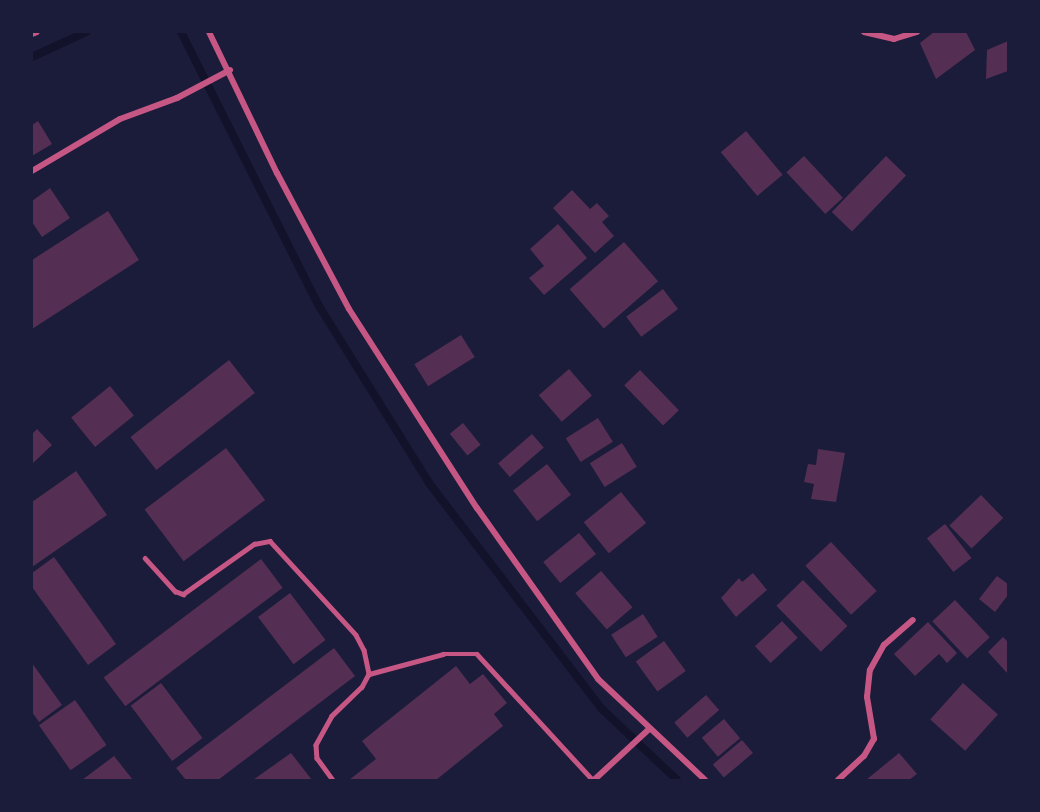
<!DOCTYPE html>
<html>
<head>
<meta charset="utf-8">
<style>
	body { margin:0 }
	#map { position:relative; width:1040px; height:812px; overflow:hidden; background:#1b1b3a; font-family:Roboto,sans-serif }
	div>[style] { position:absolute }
	.stream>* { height:8px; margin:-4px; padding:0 4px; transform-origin:4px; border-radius:4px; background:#12122b }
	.building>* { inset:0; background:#542f53; transform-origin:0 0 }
	.service>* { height:4.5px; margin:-2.25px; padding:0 2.25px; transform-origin:2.25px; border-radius:2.25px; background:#c65784 }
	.minor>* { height:6px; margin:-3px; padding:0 3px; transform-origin:3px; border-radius:3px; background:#c65784 }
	span { translate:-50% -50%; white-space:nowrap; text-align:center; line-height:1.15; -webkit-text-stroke:4.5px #1b1b3a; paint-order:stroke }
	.frame { position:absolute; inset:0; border:33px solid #1b1b3a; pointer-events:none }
</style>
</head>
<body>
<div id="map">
	<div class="stream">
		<i style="left:181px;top:32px;width:307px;rotate:63.3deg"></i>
		<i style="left:319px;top:306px;width:208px;rotate:58.1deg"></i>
		<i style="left:429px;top:483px;width:285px;rotate:52.6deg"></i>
		<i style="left:602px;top:709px;width:103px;rotate:43.4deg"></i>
		<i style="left:32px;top:57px;width:60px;rotate:-24.8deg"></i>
	</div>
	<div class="building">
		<i style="clip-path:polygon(934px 32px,966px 32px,975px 50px,936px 79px,920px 43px)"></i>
		<i style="clip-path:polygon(1008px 41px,1008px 71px,986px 79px,987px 50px)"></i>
		<i style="clip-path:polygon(38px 121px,52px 144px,32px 156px,32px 125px)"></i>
		<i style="left:746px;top:131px;width:57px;height:33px;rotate:50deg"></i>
		<i style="left:804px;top:156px;width:57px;height:24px;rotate:47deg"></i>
		<i style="left:886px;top:156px;width:28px;height:78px;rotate:44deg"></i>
		<i style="clip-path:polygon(50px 188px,70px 218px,42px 237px,32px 222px,32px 201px)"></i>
		<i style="clip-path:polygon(572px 190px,590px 209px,597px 203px,609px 216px,602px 222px,614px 236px,595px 253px,553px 208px)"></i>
		<i style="clip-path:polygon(108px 211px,139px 260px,32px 329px,32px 260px)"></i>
		<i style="clip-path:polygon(558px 224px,587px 258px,544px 295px,529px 278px,544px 266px,530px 249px)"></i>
		<i style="left:624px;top:242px;width:52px;height:72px;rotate:49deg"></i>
		<i style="left:663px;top:289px;width:25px;height:46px;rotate:53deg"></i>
		<i style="left:461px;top:335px;width:26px;height:55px;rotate:58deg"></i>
		<i style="left:229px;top:360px;width:42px;height:125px;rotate:52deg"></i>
		<i style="left:569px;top:369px;width:35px;height:40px;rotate:49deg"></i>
		<i style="left:640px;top:370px;width:56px;height:22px;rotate:46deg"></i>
		<i style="left:110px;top:386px;width:38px;height:50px;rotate:51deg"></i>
		<i style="left:598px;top:418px;width:28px;height:38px;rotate:58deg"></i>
		<i style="left:463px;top:423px;width:28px;height:17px;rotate:51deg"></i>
		<i style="clip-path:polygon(37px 429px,52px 445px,32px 464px,32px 434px)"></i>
		<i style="left:532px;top:434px;width:18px;height:45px;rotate:49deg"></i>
		<i style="left:622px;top:443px;width:28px;height:38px;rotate:58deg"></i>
		<i style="left:226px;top:448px;width:65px;height:102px;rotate:53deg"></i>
		<i style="clip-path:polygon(818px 449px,845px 453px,836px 502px,811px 499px,814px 484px,804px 482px,808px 464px,816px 465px)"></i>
		<i style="left:547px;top:464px;width:39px;height:43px;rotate:52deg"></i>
		<i style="clip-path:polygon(76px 471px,107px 515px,32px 567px,32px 502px)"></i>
		<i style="left:621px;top:492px;width:40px;height:48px;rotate:51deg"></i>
		<i style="left:981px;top:495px;width:32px;height:44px;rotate:46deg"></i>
		<i style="left:945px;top:524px;width:43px;height:23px;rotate:52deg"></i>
		<i style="left:579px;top:533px;width:27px;height:46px;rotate:51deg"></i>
		<i style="left:831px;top:542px;width:67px;height:35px;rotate:47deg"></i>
		<i style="clip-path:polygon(54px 557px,116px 644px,88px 665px,32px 587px,32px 573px)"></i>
		<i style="left:261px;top:559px;width:36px;height:197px;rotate:53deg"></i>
		<i style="left:601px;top:571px;width:48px;height:34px;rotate:49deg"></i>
		<i style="clip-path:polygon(753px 573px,767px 590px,736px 617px,721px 598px,739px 578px,742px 582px)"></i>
		<i style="clip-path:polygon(997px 576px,1008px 584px,1008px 595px,995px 612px,979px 599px)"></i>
		<i style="left:803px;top:580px;width:64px;height:37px;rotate:46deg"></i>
		<i style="left:290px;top:593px;width:59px;height:40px;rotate:53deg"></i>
		<i style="left:955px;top:600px;width:51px;height:31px;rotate:47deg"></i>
		<i style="left:643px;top:614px;width:27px;height:38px;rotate:57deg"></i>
		<i style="left:782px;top:621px;width:23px;height:37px;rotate:47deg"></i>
		<i style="clip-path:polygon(928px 622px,957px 653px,947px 663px,939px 654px,915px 676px,894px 654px)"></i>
		<i style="clip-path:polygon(1003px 637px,1008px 642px,1008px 674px,988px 652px)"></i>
		<i style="left:664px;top:641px;width:37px;height:35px;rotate:54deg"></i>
		<i style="clip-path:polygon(334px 648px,355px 676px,218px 780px,186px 780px,176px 768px)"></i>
		<i style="clip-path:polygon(32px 663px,62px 705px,39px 722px,32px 712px)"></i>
		<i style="clip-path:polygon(456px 666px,470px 684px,483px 674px,507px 703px,494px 714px,503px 726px,436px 780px,349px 780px,376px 759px,362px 741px)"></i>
		<i style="left:161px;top:683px;width:69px;height:38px;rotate:53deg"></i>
		<i style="left:963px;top:683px;width:47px;height:49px;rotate:42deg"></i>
		<i style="left:706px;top:695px;width:20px;height:42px;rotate:49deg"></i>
		<i style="left:75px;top:700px;width:55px;height:44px;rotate:55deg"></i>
		<i style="left:724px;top:719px;width:25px;height:29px;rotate:50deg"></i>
		<i style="left:742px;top:740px;width:17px;height:38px;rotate:50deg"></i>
		<i style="clip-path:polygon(291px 753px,312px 780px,253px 780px)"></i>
		<i style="clip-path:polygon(899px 753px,917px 774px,909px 780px,866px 780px)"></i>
		<i style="clip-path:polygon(114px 756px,133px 780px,82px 780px)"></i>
	</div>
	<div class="service">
		<i style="left:145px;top:558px;width:45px;rotate:47.7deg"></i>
		<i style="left:175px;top:591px;width:9px;rotate:21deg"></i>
		<i style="left:183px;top:594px;width:87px;rotate:-35.2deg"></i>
		<i style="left:254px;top:544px;width:16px;rotate:-11deg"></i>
		<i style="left:270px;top:541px;width:127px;rotate:47.5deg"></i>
		<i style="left:356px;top:635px;width:17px;rotate:62deg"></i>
		<i style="left:364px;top:650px;width:25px;rotate:78deg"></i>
		<i style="left:369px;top:674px;width:15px;rotate:118deg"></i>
		<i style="left:362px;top:687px;width:42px;rotate:136deg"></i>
		<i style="left:332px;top:716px;width:33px;rotate:119deg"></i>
		<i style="left:316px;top:745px;width:13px;rotate:86deg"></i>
		<i style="left:317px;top:758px;width:27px;rotate:54deg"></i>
		<i style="left:369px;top:674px;width:77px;rotate:-15.1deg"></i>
		<i style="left:443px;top:654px;width:34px"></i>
		<i style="left:477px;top:654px;width:171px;rotate:47.4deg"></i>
	</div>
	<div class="minor">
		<i style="left:209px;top:32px;width:157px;rotate:64.3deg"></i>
		<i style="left:277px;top:173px;width:154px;rotate:62.1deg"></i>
		<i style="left:349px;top:309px;width:237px;rotate:57.3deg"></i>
		<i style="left:477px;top:508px;width:209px;rotate:54.7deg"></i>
		<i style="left:598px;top:679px;width:147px;rotate:43.3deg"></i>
		<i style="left:864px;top:32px;width:31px;rotate:13deg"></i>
		<i style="left:894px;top:39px;width:24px;rotate:-17deg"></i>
		<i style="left:32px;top:34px;width:5px;rotate:-22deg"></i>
		<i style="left:32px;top:171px;width:102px;rotate:-30.6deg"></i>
		<i style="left:120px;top:119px;width:61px;rotate:-20.2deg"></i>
		<i style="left:177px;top:98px;width:60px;rotate:-27.8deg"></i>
		<i style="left:594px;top:780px;width:74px;rotate:-42.8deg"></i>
		<i style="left:838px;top:780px;width:35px;rotate:-43deg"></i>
		<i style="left:864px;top:756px;width:20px;rotate:-60deg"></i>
		<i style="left:874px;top:739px;width:43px;rotate:-99.5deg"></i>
		<i style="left:867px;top:697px;width:27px;rotate:-84deg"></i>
		<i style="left:870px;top:670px;width:29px;rotate:-61deg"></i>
		<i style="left:884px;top:645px;width:38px;rotate:-41deg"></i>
	</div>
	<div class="frame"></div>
</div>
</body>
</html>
